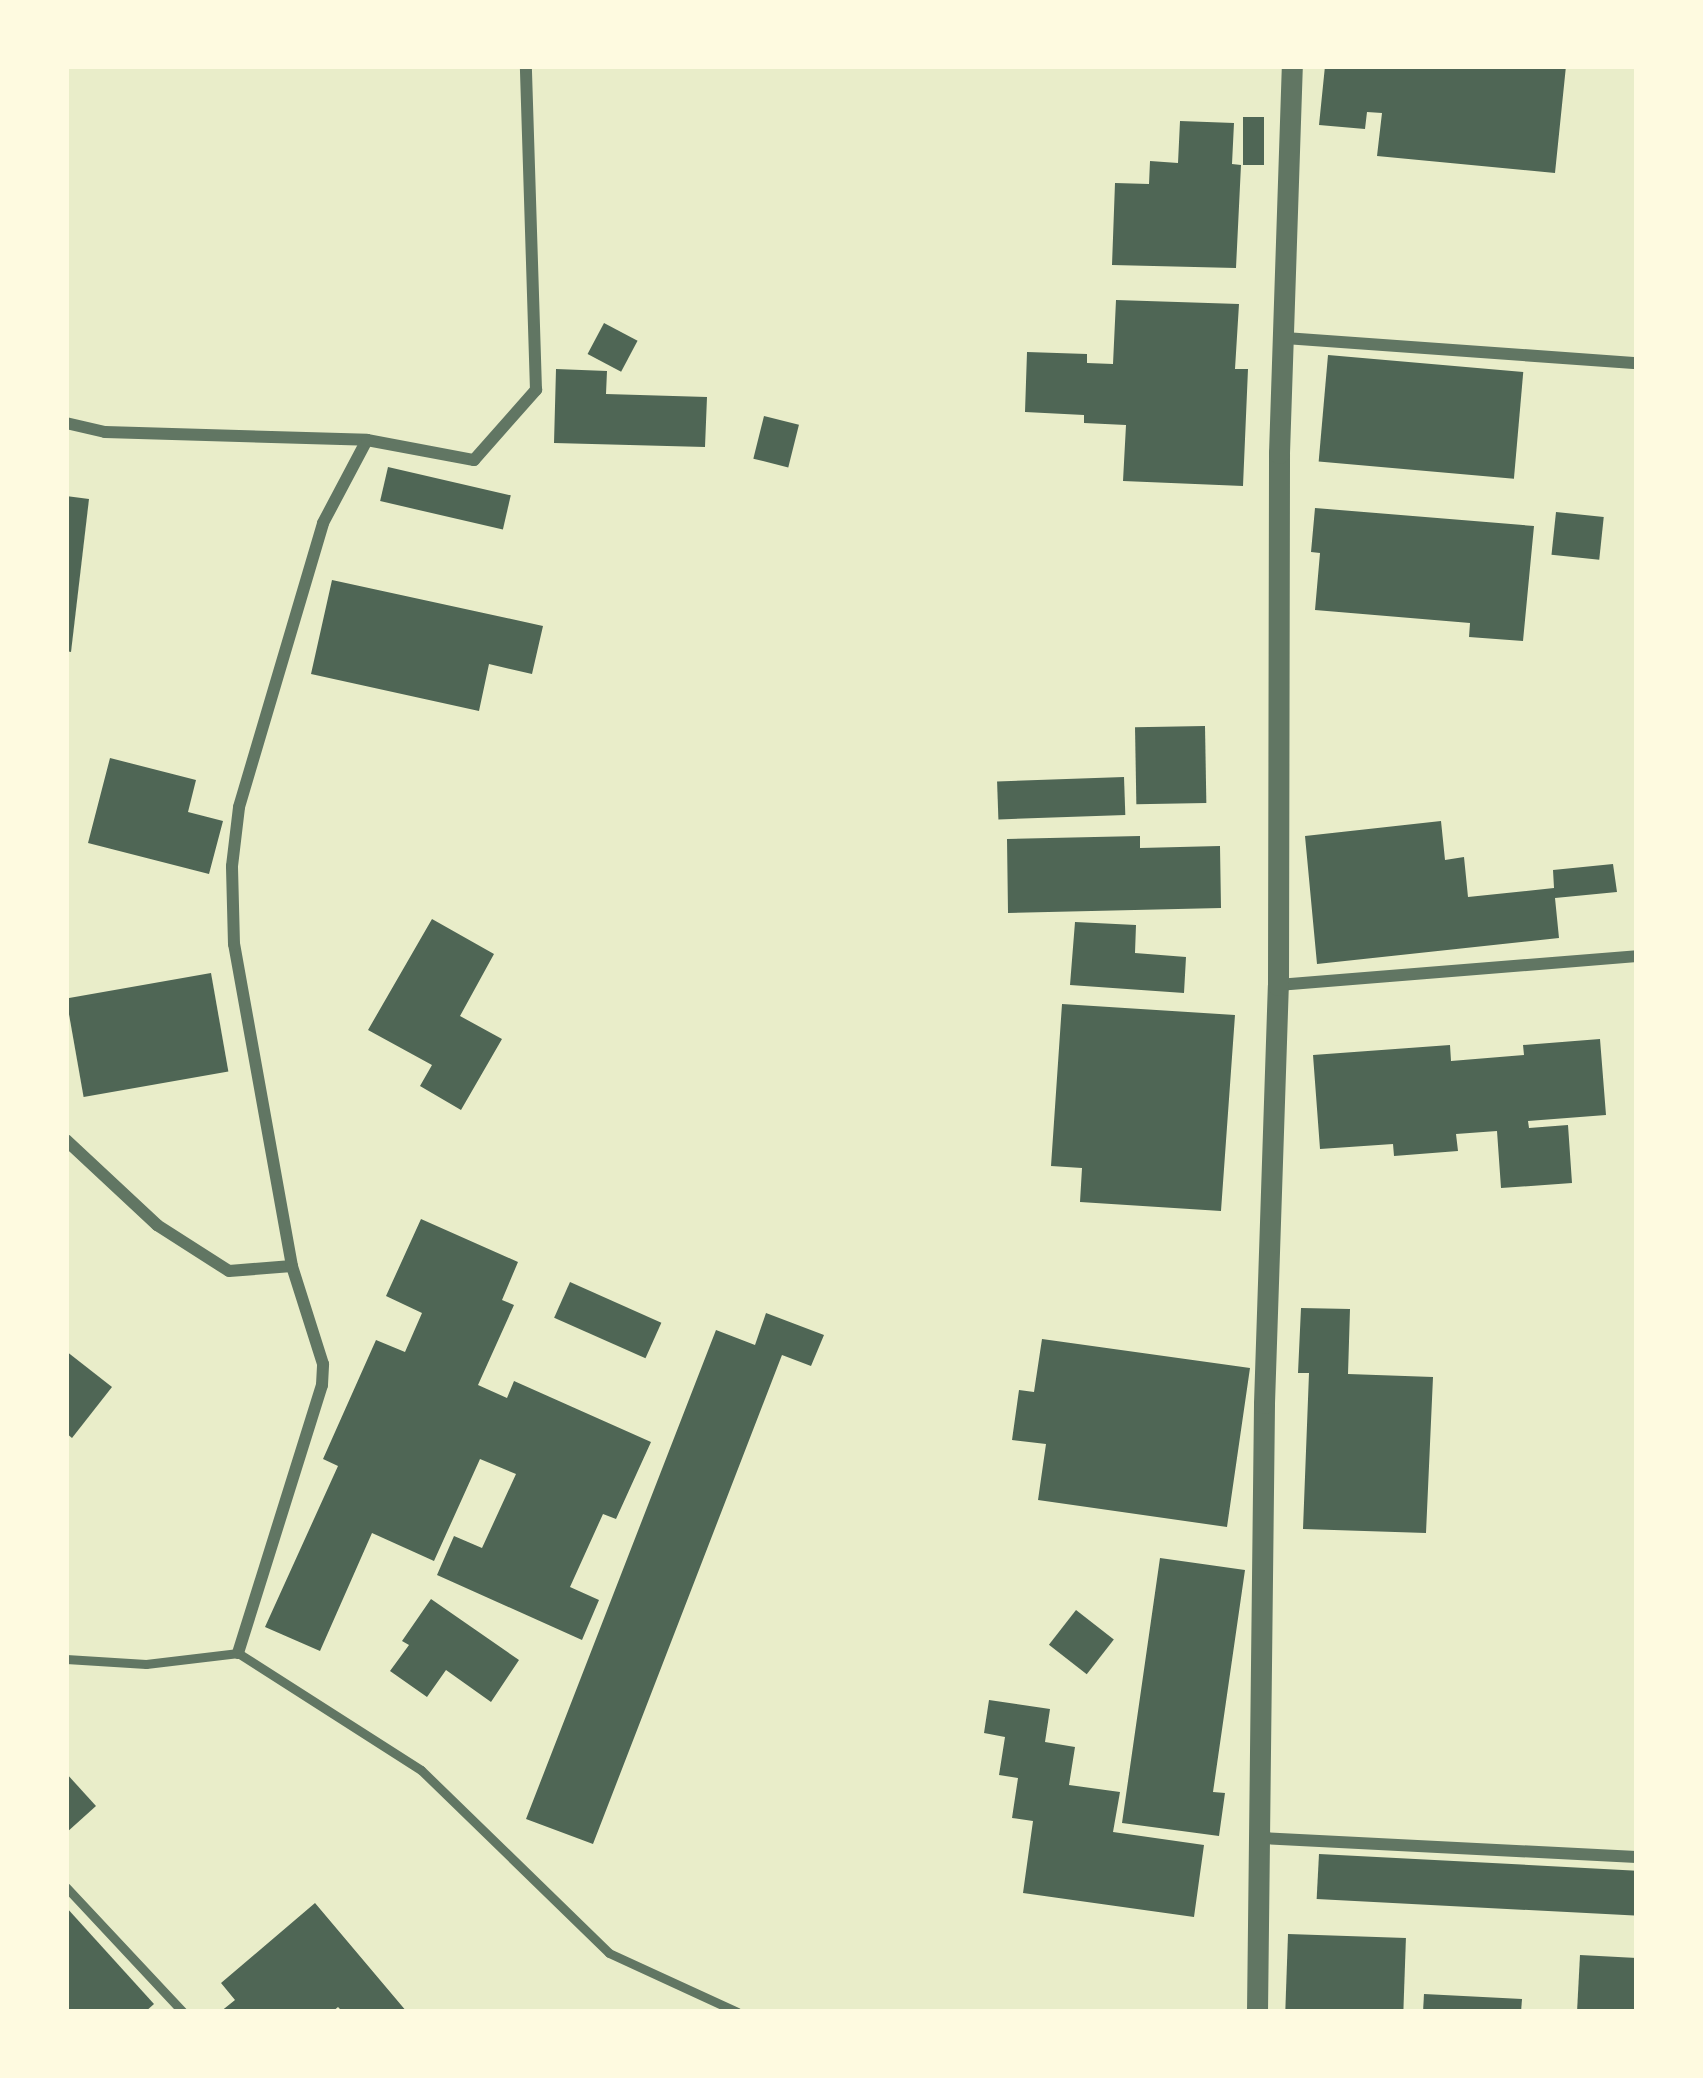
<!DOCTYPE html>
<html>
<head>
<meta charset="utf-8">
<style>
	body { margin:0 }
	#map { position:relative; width:1703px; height:2078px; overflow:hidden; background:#e9edc9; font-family:Bitter,serif }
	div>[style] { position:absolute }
	.building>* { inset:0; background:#4f6655; transform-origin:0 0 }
	.service>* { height:9px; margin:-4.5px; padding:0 4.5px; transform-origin:4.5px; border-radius:4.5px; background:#617663 }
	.minor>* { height:12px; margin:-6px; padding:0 6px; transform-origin:6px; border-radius:6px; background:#617663 }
	.tertiary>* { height:21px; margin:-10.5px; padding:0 10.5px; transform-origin:10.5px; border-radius:10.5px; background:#617663 }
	span { translate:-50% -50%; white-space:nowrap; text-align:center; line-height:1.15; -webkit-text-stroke:12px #fefae0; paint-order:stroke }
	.frame { position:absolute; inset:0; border:69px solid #fefae0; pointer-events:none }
</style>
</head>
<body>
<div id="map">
	<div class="building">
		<i style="clip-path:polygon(1325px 66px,1566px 66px,1555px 173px,1377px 156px,1382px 113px,1367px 112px,1365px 129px,1319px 125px)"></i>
		<i style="left:1243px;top:117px;width:21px;height:48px"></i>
		<i style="clip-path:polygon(1180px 121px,1234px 123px,1232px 164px,1241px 165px,1236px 268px,1112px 265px,1115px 183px,1149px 184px,1150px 161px,1178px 163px)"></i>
		<i style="clip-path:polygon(1116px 300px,1239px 304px,1235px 369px,1248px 369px,1243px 486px,1123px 481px,1126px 425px,1084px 423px,1084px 415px,1025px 412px,1027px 352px,1087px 354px,1087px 363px,1113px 364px)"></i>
		<i style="left:604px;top:323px;width:38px;height:35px;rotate:28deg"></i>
		<i style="left:1328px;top:355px;width:196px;height:107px;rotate:5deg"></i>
		<i style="clip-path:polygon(556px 369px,607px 371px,606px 394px,707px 397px,705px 447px,554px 443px)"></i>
		<i style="left:764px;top:416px;width:36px;height:44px;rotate:14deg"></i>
		<i style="left:388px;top:467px;width:126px;height:35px;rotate:13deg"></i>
		<i style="clip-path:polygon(66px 496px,89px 499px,71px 652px,66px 651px)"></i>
		<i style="clip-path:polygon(1315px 508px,1534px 526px,1523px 641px,1469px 637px,1470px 623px,1315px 610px,1320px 553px,1311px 552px)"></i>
		<i style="left:1556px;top:512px;width:48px;height:43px;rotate:6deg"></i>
		<i style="clip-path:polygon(332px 580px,543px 626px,532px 674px,489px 664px,479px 711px,311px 674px)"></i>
		<i style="left:1205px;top:726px;width:77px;height:70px;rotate:89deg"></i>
		<i style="clip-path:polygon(110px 758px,196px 780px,188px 812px,223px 821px,209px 874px,88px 843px)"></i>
		<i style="left:1124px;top:777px;width:38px;height:127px;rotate:88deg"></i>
		<i style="clip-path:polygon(1441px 821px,1445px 860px,1464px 857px,1468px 897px,1554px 888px,1553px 870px,1613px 864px,1617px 892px,1555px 898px,1559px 938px,1317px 964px,1305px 836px)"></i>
		<i style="clip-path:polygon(1140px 836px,1140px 848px,1220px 846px,1221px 908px,1008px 913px,1007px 839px)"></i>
		<i style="clip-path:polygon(432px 919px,494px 954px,460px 1016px,502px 1039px,461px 1110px,420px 1086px,432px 1065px,368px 1030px)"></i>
		<i style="clip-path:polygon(1075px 922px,1136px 925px,1135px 953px,1186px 957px,1184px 993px,1070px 985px)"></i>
		<i style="left:211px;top:973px;width:100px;height:147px;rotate:80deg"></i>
		<i style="clip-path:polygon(1062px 1004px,1235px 1015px,1221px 1211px,1080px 1202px,1082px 1168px,1051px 1166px)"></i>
		<i style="clip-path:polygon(1600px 1039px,1606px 1115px,1528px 1121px,1529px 1128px,1568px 1125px,1572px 1183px,1501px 1188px,1497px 1131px,1456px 1134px,1458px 1151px,1394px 1156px,1393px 1144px,1320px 1149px,1313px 1055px,1450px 1045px,1451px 1061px,1524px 1055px,1523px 1045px)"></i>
		<i style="clip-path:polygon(421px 1219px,518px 1262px,502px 1300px,514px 1305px,478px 1385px,507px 1398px,514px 1381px,651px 1442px,616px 1519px,603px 1514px,570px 1587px,599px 1600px,582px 1640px,437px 1575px,454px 1536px,482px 1548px,516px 1474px,480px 1459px,434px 1561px,372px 1533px,320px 1651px,265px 1627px,338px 1466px,323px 1459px,376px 1340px,405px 1352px,422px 1313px,386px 1296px)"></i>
		<i style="left:570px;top:1282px;width:100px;height:39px;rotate:24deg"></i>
		<i style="clip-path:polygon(1301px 1308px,1350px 1309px,1348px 1374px,1433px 1377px,1426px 1533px,1303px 1529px,1309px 1373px,1298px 1373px)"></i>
		<i style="clip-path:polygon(766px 1313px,824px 1335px,811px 1366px,782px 1355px,593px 1844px,526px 1819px,716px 1330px,755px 1345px)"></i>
		<i style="clip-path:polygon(1042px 1339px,1250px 1368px,1227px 1527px,1038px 1500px,1046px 1444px,1012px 1440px,1019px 1390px,1034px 1392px)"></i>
		<i style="clip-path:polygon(66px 1351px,112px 1387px,72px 1438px,66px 1433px)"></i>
		<i style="clip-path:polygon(1160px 1558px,1245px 1570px,1213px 1792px,1225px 1793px,1219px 1836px,1122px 1823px)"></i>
		<i style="clip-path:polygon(431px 1599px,519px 1660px,491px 1702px,446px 1670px,427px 1697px,390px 1671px,409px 1645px,402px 1641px)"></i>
		<i style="left:1076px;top:1610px;width:48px;height:44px;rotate:38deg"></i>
		<i style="clip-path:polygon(989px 1700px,1050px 1709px,1045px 1742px,1075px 1747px,1069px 1785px,1120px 1792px,1113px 1832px,1204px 1845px,1194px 1917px,1023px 1893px,1033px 1821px,1012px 1818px,1018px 1778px,999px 1775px,1005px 1737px,984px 1733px)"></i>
		<i style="clip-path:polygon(66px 1773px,96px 1806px,66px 1833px)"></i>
		<i style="left:1319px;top:1854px;width:318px;height:45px;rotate:3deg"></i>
		<i style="clip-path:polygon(315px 1903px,407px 2012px,343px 2012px,338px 2007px,332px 2012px,220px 2012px,235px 2000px,221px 1983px)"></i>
		<i style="clip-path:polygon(66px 1907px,154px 2004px,145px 2012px,66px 2012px)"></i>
		<i style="left:1288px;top:1934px;width:118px;height:78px;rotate:2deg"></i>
		<i style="left:1580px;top:1955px;width:57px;height:57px;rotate:3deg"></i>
		<i style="clip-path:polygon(1424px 1994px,1522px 1999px,1521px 2012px,1423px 2012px)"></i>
	</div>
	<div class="service">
		<i style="left:66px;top:1659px;width:80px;rotate:3.6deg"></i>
		<i style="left:146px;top:1664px;width:93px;rotate:-6.8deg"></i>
		<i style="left:238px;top:1653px;width:217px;rotate:32.6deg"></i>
		<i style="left:421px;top:1770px;width:262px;rotate:44.2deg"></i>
		<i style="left:609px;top:1953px;width:141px;rotate:24.7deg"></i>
		<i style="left:66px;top:1887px;width:171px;rotate:46.9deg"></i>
	</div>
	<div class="minor">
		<i style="left:1285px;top:338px;width:353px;rotate:4.1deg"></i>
		<i style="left:66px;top:423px;width:40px;rotate:13deg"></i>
		<i style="left:105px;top:432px;width:262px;rotate:1.7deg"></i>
		<i style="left:1278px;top:985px;width:360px;rotate:-4.6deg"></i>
		<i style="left:66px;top:1140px;width:125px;rotate:43deg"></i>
		<i style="left:157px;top:1225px;width:85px;rotate:32.6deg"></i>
		<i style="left:229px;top:1271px;width:63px;rotate:-4.5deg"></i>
		<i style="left:238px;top:1653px;width:281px;rotate:-72.6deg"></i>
		<i style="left:322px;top:1385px;width:21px;rotate:-87deg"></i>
		<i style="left:323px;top:1364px;width:103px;rotate:-107.6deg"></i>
		<i style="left:292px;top:1266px;width:327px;rotate:-100.2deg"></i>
		<i style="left:234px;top:944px;width:78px;rotate:-91.5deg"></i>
		<i style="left:232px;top:866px;width:59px;rotate:-83.2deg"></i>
		<i style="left:239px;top:807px;width:296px;rotate:-73.5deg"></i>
		<i style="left:323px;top:523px;width:94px;rotate:-62.1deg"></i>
		<i style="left:367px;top:440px;width:109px;rotate:10.6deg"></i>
		<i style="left:474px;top:460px;width:94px;rotate:-48.5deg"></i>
		<i style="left:536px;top:390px;width:324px;rotate:-91.8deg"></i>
		<i style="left:1261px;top:1838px;width:376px;rotate:2.9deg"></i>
	</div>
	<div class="tertiary">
		<i style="left:1257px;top:2012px;width:609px;rotate:-89.34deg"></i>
		<i style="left:1264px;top:1403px;width:418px;rotate:-88.1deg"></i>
		<i style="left:1278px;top:985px;width:532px;rotate:-89.89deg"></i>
		<i style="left:1279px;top:453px;width:387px;rotate:-88.1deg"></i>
	</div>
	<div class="frame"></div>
</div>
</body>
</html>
